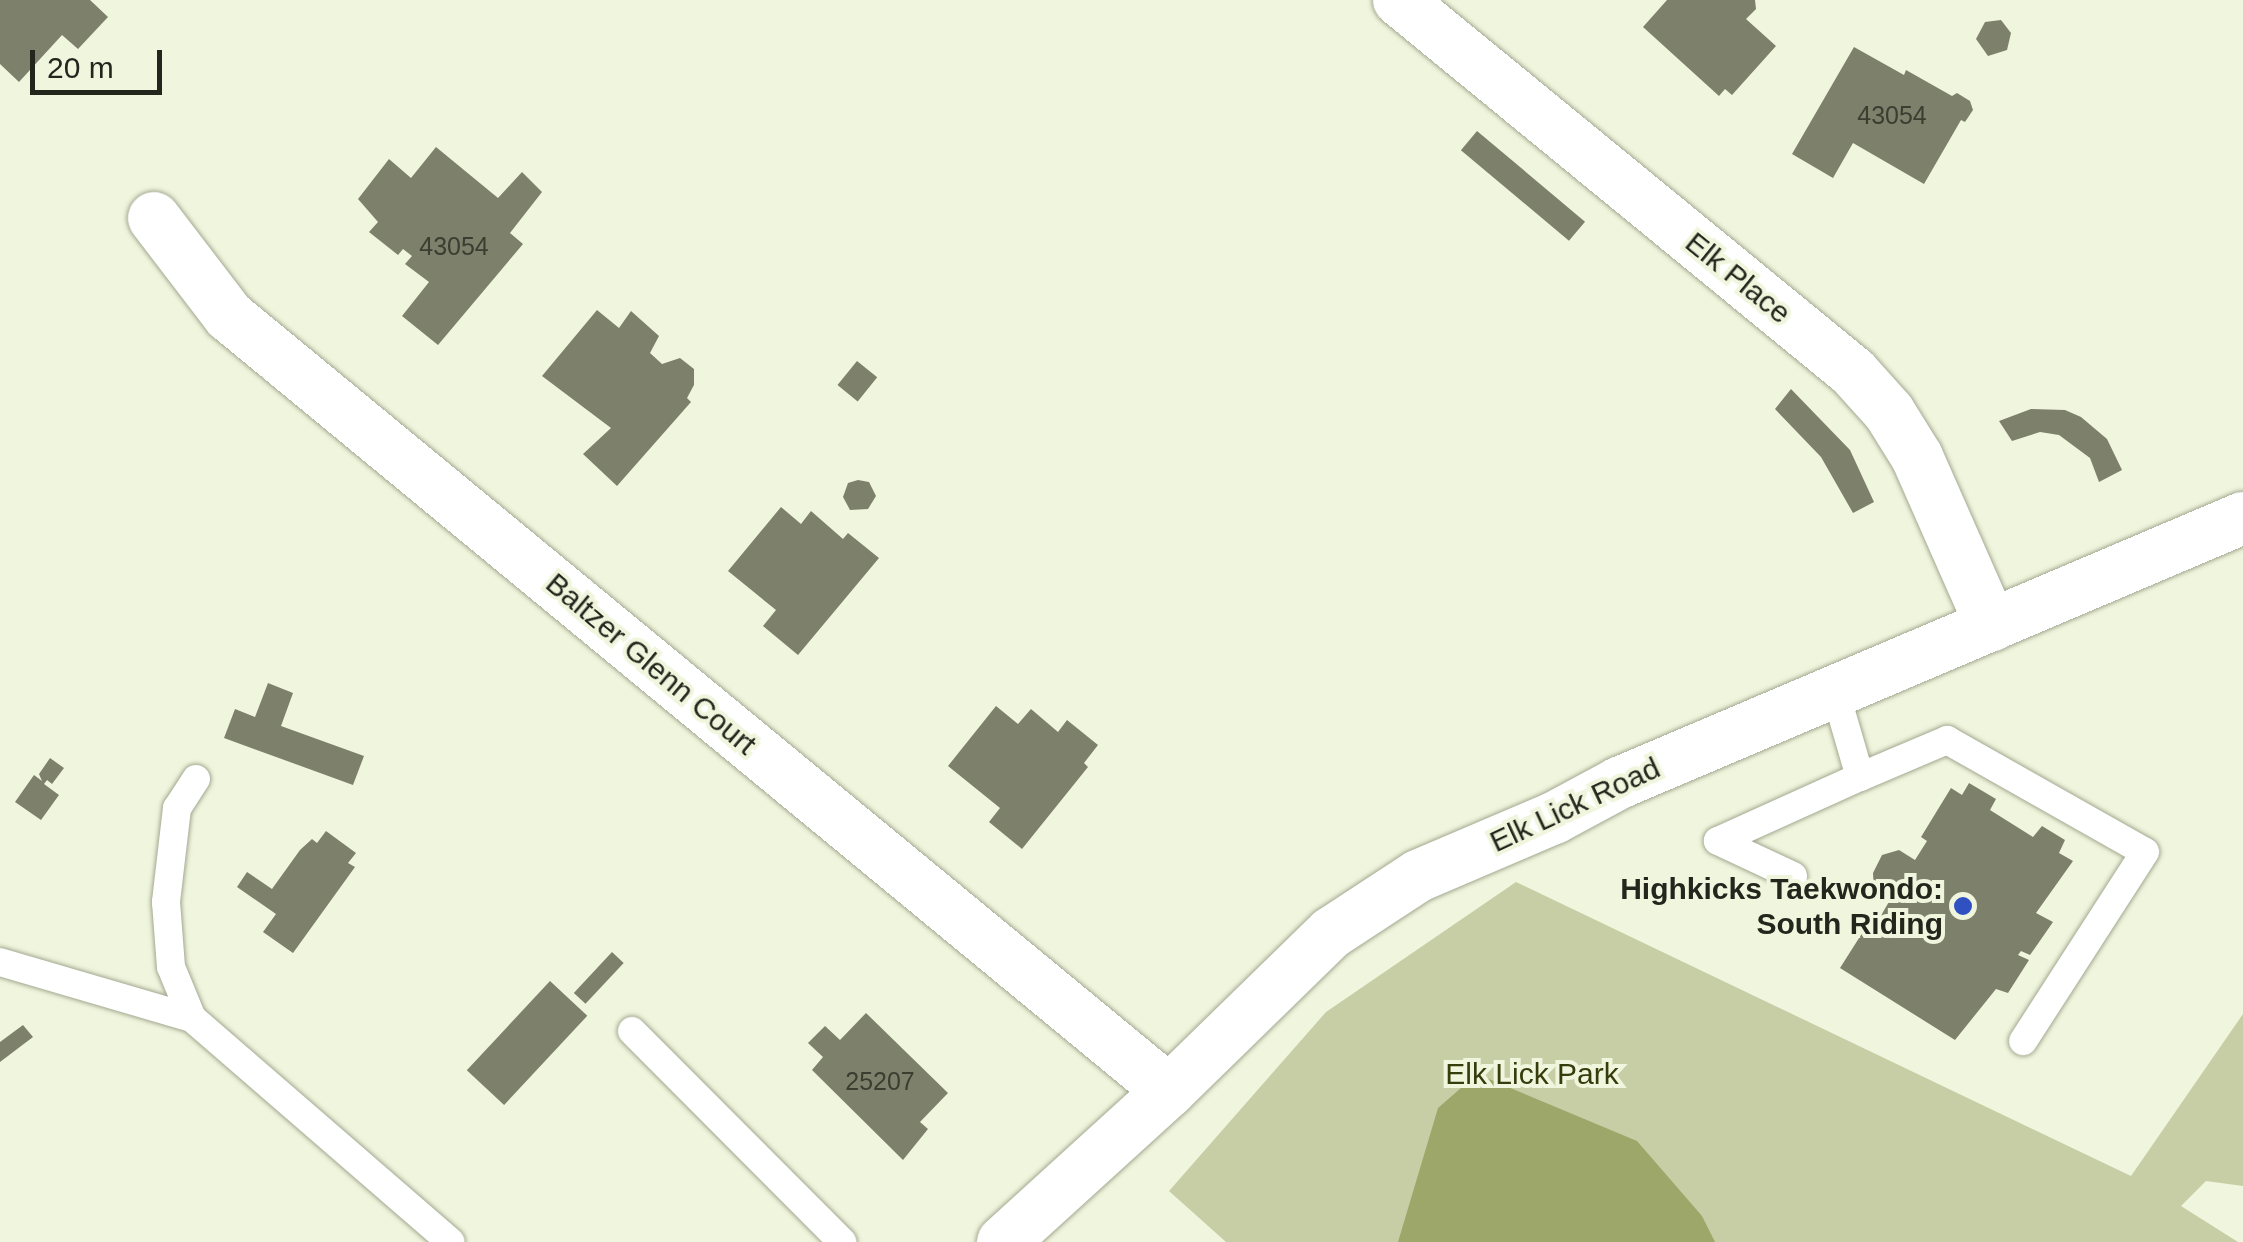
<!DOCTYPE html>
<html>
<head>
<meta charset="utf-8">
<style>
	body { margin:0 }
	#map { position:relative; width:2243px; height:1242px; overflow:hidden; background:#f0f5dd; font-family:Helvetica,sans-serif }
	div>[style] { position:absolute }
	.green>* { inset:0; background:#c7cea6 }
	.water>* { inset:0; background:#9ca769 }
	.building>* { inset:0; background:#7d816b; transform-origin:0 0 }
	.roads { filter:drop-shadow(0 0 2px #a3a891) drop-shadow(0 0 2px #a3a891) }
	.lane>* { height:28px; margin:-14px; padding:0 14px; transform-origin:14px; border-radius:14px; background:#fff }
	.street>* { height:52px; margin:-26px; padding:0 26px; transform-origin:26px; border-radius:26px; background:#fff }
	.dots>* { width:28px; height:28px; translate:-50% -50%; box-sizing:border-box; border:5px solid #f0f5dd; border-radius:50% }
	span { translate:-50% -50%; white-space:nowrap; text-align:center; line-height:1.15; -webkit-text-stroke:8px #f0f5dd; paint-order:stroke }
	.number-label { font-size:25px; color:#3a3d30 }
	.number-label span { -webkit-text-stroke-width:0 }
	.street-label { font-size:30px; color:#24261d }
	.poi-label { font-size:30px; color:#24261d; font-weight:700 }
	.right { translate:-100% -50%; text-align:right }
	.park-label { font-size:30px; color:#363c0b }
	.scale { position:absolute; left:30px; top:50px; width:132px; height:45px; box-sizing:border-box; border:5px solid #24261d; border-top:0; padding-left:12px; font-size:30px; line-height:35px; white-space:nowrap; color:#24261d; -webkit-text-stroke:8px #f0f5dd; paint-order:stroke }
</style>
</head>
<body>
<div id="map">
	<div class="green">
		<i style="clip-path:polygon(1516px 882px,2131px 1176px,2243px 1014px,2243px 1186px,2206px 1181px,2181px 1206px,2238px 1242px,1226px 1242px,1169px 1191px,1326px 1012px)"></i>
	</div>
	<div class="water">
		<i style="clip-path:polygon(1477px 1074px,1637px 1141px,1702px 1216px,1715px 1242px,1398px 1242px,1438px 1108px)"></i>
	</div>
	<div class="building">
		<i style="clip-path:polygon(0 0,90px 0,108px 17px,78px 49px,62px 35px,19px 82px,0 64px)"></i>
		<i style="clip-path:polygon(1667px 0,1755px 0,1756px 9px,1746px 19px,1776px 46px,1732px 95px,1725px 89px,1719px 96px,1643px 27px)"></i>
		<i style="clip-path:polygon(2001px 20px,2011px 33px,2007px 50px,1988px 56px,1976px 39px,1985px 22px)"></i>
		<i style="clip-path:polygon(1854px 47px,1904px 75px,1906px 70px,1952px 96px,1957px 93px,1970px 101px,1973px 110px,1965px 122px,1961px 120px,1924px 184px,1853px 143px,1833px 178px,1792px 154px)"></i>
		<i style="left:1477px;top:131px;width:141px;height:25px;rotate:40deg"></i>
		<i style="clip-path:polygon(436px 147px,498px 198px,522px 172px,542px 192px,510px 233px,523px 244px,438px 345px,402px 316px,429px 282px,405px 264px,412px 256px,403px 249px,398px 255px,369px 232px,378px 222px,358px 199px,389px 159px,411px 178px)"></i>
		<i style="clip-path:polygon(597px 310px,619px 328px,631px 311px,659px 336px,650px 353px,662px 364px,680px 358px,694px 369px,694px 385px,687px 398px,691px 402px,617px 486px,583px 454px,611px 428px,542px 376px)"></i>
		<i style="left:857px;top:361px;width:26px;height:31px;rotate:39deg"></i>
		<i style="clip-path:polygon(1791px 389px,1850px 450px,1874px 502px,1853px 513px,1821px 457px,1775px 409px)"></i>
		<i style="clip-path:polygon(2031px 409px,2065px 410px,2081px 417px,2107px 439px,2122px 470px,2099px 482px,2090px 458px,2059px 435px,2040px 432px,2012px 441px,1999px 421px)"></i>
		<i style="clip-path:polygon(858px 480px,869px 482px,876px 496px,868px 509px,850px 510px,843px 497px,848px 483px)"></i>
		<i style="clip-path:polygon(781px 507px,801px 524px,811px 511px,843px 539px,848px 533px,879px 558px,798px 655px,763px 626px,776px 610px,728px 571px)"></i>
		<i style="clip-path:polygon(268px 683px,293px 693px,281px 726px,364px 756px,353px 785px,224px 738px,235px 709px,255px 717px)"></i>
		<i style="clip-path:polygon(996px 706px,1018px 724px,1031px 709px,1058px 732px,1067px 720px,1098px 745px,1084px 763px,1088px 767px,1022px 849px,989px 822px,1000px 808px,948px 766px)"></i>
		<i style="clip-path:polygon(50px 758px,64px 768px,52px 784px,47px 780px,44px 784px,59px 795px,41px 820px,15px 802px,34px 775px,42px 781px,39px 774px)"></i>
		<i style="clip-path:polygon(1969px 783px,1996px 799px,1990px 810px,2033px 837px,2042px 826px,2065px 840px,2059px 853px,2073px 861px,2036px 913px,2053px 922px,2030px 955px,2021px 951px,2018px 955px,2029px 960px,2008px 993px,1996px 989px,1955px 1040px,1840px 968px,1873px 916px,1879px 919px,1890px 900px,1874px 891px,1873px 873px,1882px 855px,1899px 850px,1915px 860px,1927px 841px,1921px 837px,1951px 788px,1962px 795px)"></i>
		<i style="clip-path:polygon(326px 831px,356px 853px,348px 863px,355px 867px,293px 953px,263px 932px,276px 914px,237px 887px,247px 872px,272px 889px,300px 850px,312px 839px,317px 843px)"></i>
		<i style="left:612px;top:952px;width:16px;height:56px;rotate:43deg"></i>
		<i style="left:550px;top:981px;width:51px;height:122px;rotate:43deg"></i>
		<i style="clip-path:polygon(866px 1013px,948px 1093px,920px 1122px,928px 1129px,903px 1160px,812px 1070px,823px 1057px,808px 1043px,825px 1026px,840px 1040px)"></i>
		<i style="clip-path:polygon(23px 1025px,33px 1037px,0 1062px,0 1042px)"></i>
	</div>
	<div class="roads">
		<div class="lane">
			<i style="left:1860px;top:777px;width:95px;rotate:-23deg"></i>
			<i style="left:1947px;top:740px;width:227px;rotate:29.5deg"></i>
			<i style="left:2145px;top:852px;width:225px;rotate:122.8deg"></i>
			<i style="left:196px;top:779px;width:35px;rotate:123deg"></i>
			<i style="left:177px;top:808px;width:95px;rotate:96.7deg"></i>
			<i style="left:166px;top:902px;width:65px;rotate:85.6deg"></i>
			<i style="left:171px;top:967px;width:55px;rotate:67.6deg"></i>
			<i style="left:192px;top:1018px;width:342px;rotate:40.9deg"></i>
			<i style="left:1793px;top:876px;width:83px;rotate:-155deg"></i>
			<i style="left:1718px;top:841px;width:156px;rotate:-24.3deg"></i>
			<i style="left:1860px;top:777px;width:90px;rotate:-106.2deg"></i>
			<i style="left:0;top:962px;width:200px;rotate:16.3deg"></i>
			<i style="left:632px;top:1031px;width:298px;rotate:45.1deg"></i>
		</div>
		<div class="street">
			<i style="left:1399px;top:0;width:587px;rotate:39.33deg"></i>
			<i style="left:1853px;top:372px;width:54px;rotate:48deg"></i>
			<i style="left:1889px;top:412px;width:53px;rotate:58.1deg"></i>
			<i style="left:1917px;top:457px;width:184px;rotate:66.2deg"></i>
			<i style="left:154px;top:218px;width:123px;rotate:52.6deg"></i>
			<i style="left:229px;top:316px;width:1218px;rotate:39.5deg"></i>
			<i style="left:1003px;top:1242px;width:224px;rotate:-42.3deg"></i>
			<i style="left:1169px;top:1091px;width:226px;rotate:-44.3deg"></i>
			<i style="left:1331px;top:933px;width:104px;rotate:-33.2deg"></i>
			<i style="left:1418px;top:876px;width:148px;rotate:-23.1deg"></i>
			<i style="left:1554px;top:818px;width:74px;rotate:-28.3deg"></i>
			<i style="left:1619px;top:783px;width:678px;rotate:-23.01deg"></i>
		</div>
	</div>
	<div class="dots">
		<i style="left:1963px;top:906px;background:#2f51c2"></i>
	</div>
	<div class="number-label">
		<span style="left:1892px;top:115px">43054</span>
		<span style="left:454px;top:246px">43054</span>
		<span style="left:880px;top:1081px">25207</span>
	</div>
	<div class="street-label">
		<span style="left:1738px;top:278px;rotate:39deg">Elk Place</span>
		<span style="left:651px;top:664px;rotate:40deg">Baltzer Glenn Court</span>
		<span style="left:1575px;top:805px;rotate:-25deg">Elk Lick Road</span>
	</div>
	<div class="poi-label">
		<span class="right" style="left:1943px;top:906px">Highkicks Taekwondo:<br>South Riding</span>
	</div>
	<div class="park-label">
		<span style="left:1532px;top:1074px">Elk Lick Park</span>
	</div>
	<div class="scale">20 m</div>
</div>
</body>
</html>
